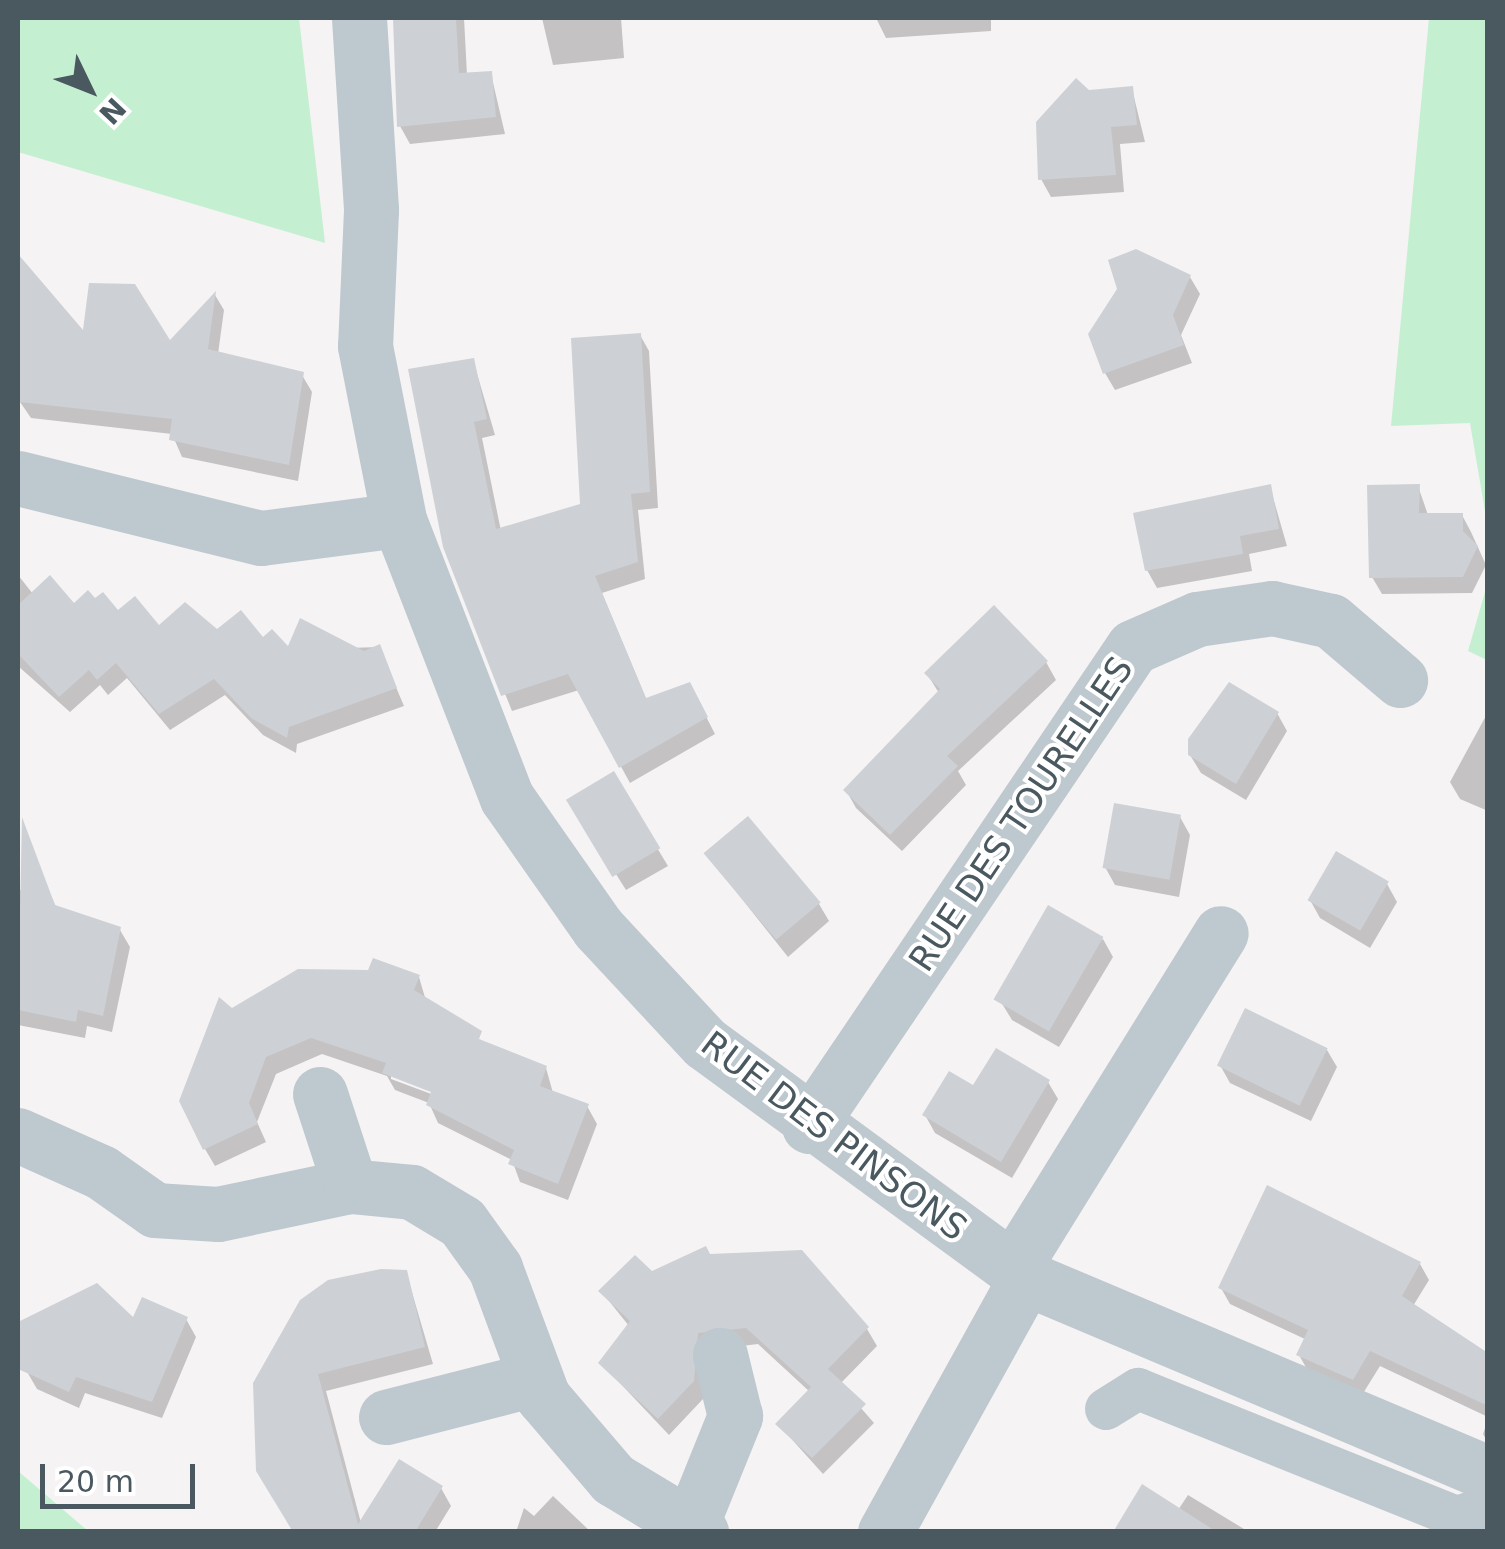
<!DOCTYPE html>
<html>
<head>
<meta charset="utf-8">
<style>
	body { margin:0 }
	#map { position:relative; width:1505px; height:1549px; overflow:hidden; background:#f5f3f3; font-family:"DejaVu Sans",sans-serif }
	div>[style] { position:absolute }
	.green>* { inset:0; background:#c4f0d1 }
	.shadow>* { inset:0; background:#0003 }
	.building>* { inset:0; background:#cdd0d5; transform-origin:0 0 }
	.pedestrian>* { height:42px; margin:-21px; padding:0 21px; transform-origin:21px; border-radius:21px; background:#bec8cf }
	.minor>* { height:55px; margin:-27.5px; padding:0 27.5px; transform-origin:27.5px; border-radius:27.5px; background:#bec8cf }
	span { translate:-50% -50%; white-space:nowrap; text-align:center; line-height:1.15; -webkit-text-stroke:8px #fff; paint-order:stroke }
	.street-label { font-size:35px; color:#4a5860 }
	.frame { position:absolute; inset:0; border:20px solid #4a5860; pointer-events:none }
	.north { position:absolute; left:40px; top:40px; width:100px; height:100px; -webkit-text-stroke:8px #fff; paint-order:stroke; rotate:133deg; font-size:28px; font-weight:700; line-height:40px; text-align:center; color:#4a5860 }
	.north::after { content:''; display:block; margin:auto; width:35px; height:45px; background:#4a5860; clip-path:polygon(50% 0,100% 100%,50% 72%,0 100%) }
	.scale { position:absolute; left:40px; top:1464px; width:155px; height:45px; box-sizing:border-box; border:5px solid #4a5860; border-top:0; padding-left:12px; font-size:30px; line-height:35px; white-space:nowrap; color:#4a5860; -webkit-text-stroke:8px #fff; paint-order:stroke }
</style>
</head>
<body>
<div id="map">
	<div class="green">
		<i style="clip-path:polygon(18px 18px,299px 18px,325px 243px,18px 152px)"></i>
		<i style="clip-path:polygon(1429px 18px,1487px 18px,1487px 523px,1470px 423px,1391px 426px)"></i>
		<i style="clip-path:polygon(1487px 585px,1487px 660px,1468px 651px)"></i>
		<i style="clip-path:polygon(18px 1471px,88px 1531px,18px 1531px)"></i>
	</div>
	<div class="shadow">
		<i style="clip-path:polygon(396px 18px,464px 18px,467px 75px,491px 74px,505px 134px,410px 144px,400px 126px)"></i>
		<i style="clip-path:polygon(542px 18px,621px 18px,624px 58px,553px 65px)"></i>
		<i style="clip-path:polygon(876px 18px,991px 18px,991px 31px,886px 38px)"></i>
		<i style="clip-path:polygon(1132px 89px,1145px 142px,1120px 144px,1124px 192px,1051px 197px,1041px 179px,1088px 92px)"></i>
		<i style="clip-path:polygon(18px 276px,33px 276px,84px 336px,170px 344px,215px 295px,224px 310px,218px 354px,302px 375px,312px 392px,298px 481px,182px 457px,172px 434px,31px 418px,18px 399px)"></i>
		<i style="clip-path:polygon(1190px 277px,1200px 294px,1181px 335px,1192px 363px,1115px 390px,1105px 373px)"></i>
		<i style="clip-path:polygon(640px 335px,649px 351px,658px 508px,638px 510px,645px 579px,602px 593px,647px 701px,698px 701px,715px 734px,630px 783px,579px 690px,512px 711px,445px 546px,473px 360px,495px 435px,482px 438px,501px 531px,583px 506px)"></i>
		<i style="clip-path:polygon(1418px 486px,1428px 515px,1462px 515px,1471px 532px,1486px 565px,1472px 593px,1382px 594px,1372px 577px)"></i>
		<i style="clip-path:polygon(1270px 487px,1287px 546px,1249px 554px,1252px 571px,1157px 588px,1147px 570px)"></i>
		<i style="clip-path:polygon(18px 575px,33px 594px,159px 628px,288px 650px,379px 647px,404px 706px,297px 744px,296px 753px,263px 735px,225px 695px,170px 730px,127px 678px,108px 695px,100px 685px,70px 712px,18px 666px)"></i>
		<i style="clip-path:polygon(1046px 662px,1056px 680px,958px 771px,966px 785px,902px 851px,856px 808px,846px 790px,939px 693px,927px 674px)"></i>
		<i style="clip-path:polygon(1488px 712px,1488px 811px,1460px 799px,1450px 782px)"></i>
		<i style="clip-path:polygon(1277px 713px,1287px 731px,1246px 800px,1201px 773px,1190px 755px)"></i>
		<i style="clip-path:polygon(613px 775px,668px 866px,626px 890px,580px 817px)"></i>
		<i style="clip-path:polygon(1180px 817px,1190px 835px,1179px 897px,1115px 885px,1105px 867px)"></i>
		<i style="clip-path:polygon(707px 855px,819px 904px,829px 921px,788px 957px)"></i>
		<i style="clip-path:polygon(41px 875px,57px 909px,120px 930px,130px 947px,112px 1032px,87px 1026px,85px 1038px,18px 1025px,18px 892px)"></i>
		<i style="clip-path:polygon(1387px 884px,1397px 902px,1370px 948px,1320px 918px,1310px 900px)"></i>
		<i style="clip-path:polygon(1103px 939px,1113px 957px,1059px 1047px,1012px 1020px,1001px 1002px)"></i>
		<i style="clip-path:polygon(evenodd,419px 977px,426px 1001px,486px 1045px,546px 1068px,553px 1093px,587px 1106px,597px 1124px,568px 1200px,520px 1182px,512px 1160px,438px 1123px,429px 1103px,395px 1090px,387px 1076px,322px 1054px,276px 1074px,257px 1122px,266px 1142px,215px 1166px,205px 1149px,231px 1011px,419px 977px,391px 1074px,444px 1094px,442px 1098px,391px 1079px,391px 1074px)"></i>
		<i style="clip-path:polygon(1327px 1050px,1337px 1067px,1311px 1121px,1230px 1083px,1220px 1065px)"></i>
		<i style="clip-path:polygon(1048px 1082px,1058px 1099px,1012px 1178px,935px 1133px,925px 1115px,974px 1088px)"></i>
		<i style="clip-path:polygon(710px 1257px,867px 1329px,877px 1346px,840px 1384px,874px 1423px,823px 1474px,778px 1424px,810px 1392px,758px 1344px,707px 1350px,703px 1399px,669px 1435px,601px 1363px,629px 1326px,601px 1291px)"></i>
		<i style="clip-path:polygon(1420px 1264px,1429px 1280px,1413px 1306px,1488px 1355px,1488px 1417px,1380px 1366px,1362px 1395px,1308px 1371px,1299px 1355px,1307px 1340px,1230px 1304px,1221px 1288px)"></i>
		<i style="clip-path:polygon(406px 1272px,433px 1364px,326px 1391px,361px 1523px,441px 1488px,451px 1506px,435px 1532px,295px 1532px,256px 1383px)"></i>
		<i style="clip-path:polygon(96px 1286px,134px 1321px,186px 1319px,196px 1337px,162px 1418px,85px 1393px,79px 1408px,37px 1389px,26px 1370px,18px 1324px)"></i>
		<i style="clip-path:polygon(1488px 1419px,1488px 1443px,1483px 1434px)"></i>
		<i style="clip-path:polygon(1188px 1495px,1249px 1532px,1117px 1532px,1178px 1510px)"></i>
		<i style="clip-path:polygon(553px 1496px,591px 1532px,516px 1532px,524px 1508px,534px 1516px)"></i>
	</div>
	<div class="building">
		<i style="clip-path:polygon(393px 18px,456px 18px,459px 73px,492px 71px,496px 117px,397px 127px)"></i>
		<i style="clip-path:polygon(1076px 78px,1089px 90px,1133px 86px,1137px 125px,1111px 127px,1116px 175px,1038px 180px,1036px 122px)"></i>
		<i style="clip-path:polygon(1136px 249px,1191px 275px,1173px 315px,1184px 345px,1103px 374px,1088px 334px,1117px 289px,1108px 260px)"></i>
		<i style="clip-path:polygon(18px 254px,83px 330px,89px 283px,135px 284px,170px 340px,216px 291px,208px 349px,304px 372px,289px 465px,169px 440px,172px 419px,19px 402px)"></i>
		<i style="clip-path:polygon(641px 333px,650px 492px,631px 494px,638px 562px,595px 576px,646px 698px,690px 682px,708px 717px,619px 768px,568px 674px,501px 696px,443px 547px,408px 369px,474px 358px,487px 419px,474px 422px,496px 529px,580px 504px,571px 338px)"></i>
		<i style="clip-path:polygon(1271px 484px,1279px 529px,1240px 536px,1243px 554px,1145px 571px,1133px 513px)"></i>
		<i style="clip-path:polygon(1420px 484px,1419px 513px,1463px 513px,1463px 531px,1478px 546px,1463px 577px,1369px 578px,1367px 485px)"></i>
		<i style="clip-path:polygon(50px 575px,74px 603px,88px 590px,95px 598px,103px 592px,118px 610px,135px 596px,159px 625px,185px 602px,217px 629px,241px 610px,263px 637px,272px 629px,288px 646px,300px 618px,364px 651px,380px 644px,397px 688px,289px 727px,287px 738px,251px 718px,214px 679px,159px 714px,116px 663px,97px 680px,89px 670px,59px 697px,18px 654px,18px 605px)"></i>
		<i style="clip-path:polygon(994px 605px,1048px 661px,947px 756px,958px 766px,890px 835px,843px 790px,940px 689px,924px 673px)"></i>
		<i style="clip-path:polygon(1229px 682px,1279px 712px,1236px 784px,1188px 755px,1188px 739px)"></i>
		<i style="left:614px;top:771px;width:90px;height:56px;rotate:59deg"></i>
		<i style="left:1114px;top:803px;width:68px;height:66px;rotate:10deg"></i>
		<i style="left:748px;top:816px;width:113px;height:58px;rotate:50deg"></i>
		<i style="clip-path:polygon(22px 817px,55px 905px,121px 927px,103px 1016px,78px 1010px,76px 1022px,18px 1010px)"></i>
		<i style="left:1336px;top:851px;width:61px;height:57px;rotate:30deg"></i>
		<i style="left:1048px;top:905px;width:64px;height:109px;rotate:30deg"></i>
		<i style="clip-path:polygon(373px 958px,420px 975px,414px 990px,482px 1031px,479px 1039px,547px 1066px,540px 1086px,589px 1104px,558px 1184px,508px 1164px,514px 1150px,426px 1105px,431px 1092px,382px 1073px,386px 1063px,311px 1038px,266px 1057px,249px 1103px,258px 1124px,203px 1150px,179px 1101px,219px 997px,232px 1008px,298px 969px,368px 970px)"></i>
		<i style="left:1245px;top:1008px;width:92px;height:64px;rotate:26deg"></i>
		<i style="clip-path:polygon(996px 1048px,1050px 1080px,1001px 1162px,922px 1115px,949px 1071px,973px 1085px)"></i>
		<i style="clip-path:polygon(1267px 1185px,1421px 1262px,1402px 1296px,1488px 1353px,1488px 1406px,1370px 1351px,1353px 1380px,1296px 1355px,1308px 1330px,1218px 1288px)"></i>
		<i style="clip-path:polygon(706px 1246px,710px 1254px,802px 1250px,869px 1327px,828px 1369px,866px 1404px,812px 1458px,775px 1424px,811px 1387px,746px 1328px,698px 1333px,694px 1381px,658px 1419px,598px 1363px,630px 1321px,598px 1291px,635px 1255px,652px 1271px)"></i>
		<i style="clip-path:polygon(381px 1269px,407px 1270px,425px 1347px,318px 1374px,358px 1524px,399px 1459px,443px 1486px,415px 1532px,293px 1532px,256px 1471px,253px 1383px,300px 1300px,328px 1280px)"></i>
		<i style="clip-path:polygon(97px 1283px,133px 1317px,142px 1297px,188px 1317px,152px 1402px,76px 1377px,69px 1392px,18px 1369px,18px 1322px)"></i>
		<i style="clip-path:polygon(1142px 1484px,1217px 1532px,1113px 1532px)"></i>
	</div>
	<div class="pedestrian">
		<i style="left:1106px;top:1409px;width:38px;rotate:-32deg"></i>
		<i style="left:1138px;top:1389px;width:344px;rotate:21.9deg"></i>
		<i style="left:1457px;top:1517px;width:33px;rotate:-18deg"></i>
	</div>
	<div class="minor">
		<i style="left:359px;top:18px;width:192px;rotate:86.4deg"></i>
		<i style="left:371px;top:210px;width:136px;rotate:92.5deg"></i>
		<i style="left:365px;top:346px;width:177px;rotate:78.9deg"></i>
		<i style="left:399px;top:520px;width:298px;rotate:68.8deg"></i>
		<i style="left:507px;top:798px;width:159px;rotate:55deg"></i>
		<i style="left:598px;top:928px;width:157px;rotate:47.1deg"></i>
		<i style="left:705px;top:1043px;width:398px;rotate:36.2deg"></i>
		<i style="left:1026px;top:1278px;width:501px;rotate:22.88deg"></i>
		<i style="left:18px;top:478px;width:250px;rotate:13.9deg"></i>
		<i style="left:261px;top:538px;width:139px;rotate:-7.4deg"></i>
		<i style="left:320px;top:1094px;width:97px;rotate:71.9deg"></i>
		<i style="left:809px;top:1126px;width:578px;rotate:-55.93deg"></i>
		<i style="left:1133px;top:647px;width:70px;rotate:-23.6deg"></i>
		<i style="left:1197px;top:619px;width:76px;rotate:-8.3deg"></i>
		<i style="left:1272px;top:608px;width:60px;rotate:12.4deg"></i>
		<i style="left:1331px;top:621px;width:91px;rotate:40.5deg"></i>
		<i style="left:18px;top:1135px;width:91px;rotate:24deg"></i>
		<i style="left:101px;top:1172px;width:66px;rotate:35.1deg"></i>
		<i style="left:155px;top:1210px;width:63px;rotate:3.6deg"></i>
		<i style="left:218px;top:1214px;width:135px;rotate:-12deg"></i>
		<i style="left:350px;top:1186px;width:62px;rotate:5.5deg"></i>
		<i style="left:412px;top:1192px;width:58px;rotate:31deg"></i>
		<i style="left:462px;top:1222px;width:57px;rotate:54.3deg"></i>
		<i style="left:495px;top:1268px;width:138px;rotate:69.6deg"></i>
		<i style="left:543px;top:1397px;width:108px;rotate:49.5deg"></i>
		<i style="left:613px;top:1479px;width:103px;rotate:31.1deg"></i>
		<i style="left:1013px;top:1268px;width:394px;rotate:-58.2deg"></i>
		<i style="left:386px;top:1417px;width:153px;rotate:-14.4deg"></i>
		<i style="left:691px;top:1525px;width:118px;rotate:-68deg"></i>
		<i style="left:735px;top:1416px;width:63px;rotate:-103.8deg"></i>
		<i style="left:885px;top:1532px;width:291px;rotate:-61deg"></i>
	</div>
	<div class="street-label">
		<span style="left:1021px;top:814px;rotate:-56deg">RUE DES TOURELLES</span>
		<span style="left:834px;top:1136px;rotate:37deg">RUE DES PINSONS</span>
	</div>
	<div class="frame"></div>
	<div class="north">N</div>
	<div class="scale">20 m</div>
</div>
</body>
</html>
